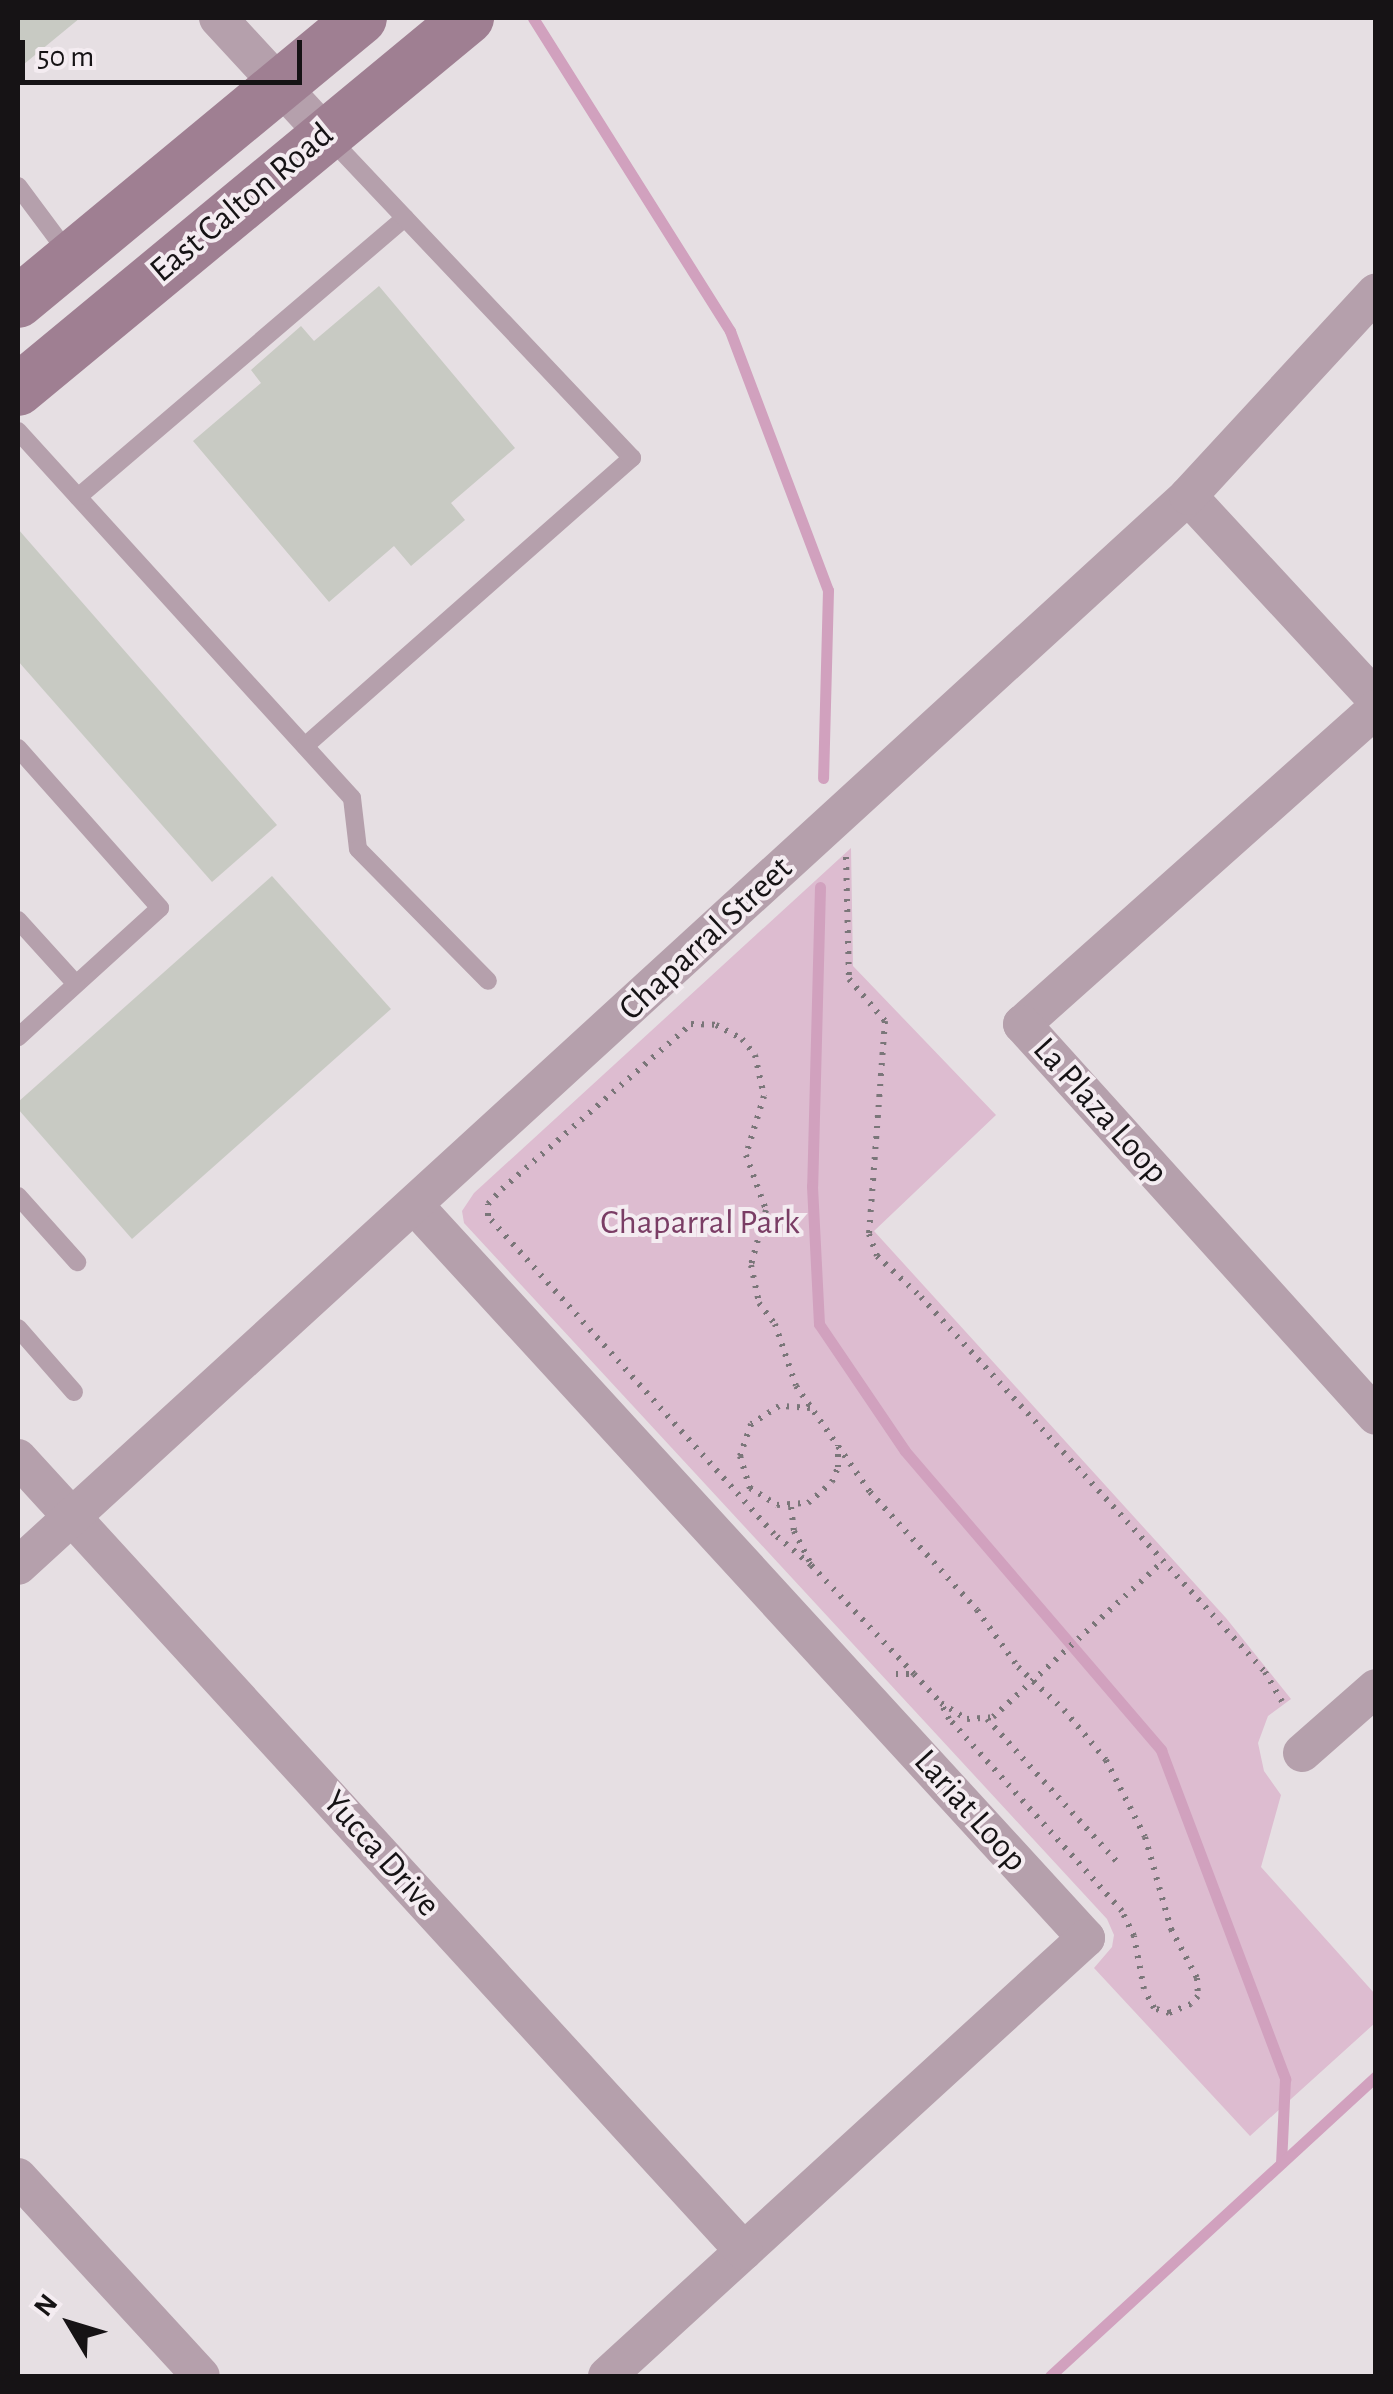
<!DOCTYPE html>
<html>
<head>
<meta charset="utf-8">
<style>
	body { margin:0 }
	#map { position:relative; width:1393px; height:2394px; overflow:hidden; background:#e6dfe3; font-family:"Alegreya Sans",sans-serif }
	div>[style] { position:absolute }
	.green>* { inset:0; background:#ddbcd0 }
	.stream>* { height:11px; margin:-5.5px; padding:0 5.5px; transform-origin:5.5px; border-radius:5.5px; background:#d1a1be }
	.building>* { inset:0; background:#c8cac3 }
	.path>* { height:6px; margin-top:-3px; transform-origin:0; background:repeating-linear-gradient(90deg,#7a7679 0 2.5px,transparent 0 10.5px) }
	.service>* { height:18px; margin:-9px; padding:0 9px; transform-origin:9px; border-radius:9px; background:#b5a0ac }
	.minor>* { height:38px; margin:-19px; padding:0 19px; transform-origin:19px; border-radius:19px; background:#b5a0ac }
	.secondary>* { height:52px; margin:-26px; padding:0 26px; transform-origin:26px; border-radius:26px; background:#9f7f92 }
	span { translate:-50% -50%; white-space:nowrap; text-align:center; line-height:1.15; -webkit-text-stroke:8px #f4ecf1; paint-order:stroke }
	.street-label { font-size:35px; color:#161315 }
	.park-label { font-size:35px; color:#7a3d65 }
	.frame { position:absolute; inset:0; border:20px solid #161315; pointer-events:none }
	.north { position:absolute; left:20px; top:2274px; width:100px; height:100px; -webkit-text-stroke:8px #f4ecf1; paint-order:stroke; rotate:308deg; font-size:28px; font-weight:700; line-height:40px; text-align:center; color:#161315 }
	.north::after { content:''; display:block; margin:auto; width:35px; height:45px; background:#161315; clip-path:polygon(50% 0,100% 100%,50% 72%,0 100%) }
	.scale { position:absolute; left:20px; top:40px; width:282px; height:45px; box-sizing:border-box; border:5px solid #161315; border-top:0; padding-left:12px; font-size:30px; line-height:35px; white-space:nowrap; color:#161315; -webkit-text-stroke:8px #f4ecf1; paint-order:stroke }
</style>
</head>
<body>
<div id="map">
	<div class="green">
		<i style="clip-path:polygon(851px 848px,853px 966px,996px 1115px,874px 1231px,1226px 1618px,1291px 1699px,1268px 1716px,1258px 1743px,1264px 1771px,1281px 1795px,1261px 1867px,1375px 1994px,1375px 2023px,1250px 2136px,1094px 1968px,1112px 1947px,1114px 1935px,1107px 1919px,464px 1223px,462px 1211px,474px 1193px)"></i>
	</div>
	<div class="stream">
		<i style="left:533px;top:18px;width:370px;rotate:57.8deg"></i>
		<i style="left:730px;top:331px;width:277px;rotate:69.3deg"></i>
		<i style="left:828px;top:590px;width:188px;rotate:91.5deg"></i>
		<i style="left:820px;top:887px;width:299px;rotate:91.5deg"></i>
		<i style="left:812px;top:1186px;width:138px;rotate:87.1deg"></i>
		<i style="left:819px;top:1324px;width:153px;rotate:55.9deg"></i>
		<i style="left:905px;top:1451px;width:394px;rotate:49.4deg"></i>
		<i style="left:1161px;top:1750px;width:352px;rotate:69.3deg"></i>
		<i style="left:1285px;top:2079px;width:84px;rotate:92.7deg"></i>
		<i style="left:1050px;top:2376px;width:443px;rotate:-42.6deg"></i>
	</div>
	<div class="building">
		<i style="clip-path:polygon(18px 18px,80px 18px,18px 69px)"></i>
		<i style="clip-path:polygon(379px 286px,515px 448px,451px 503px,465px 520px,411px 566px,394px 546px,329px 602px,193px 441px,261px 383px,251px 370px,301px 326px,314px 341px)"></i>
		<i style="clip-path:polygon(18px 529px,277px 825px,212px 882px,18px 661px)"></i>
		<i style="clip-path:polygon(272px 876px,391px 1009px,132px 1239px,18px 1109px,18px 1102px)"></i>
	</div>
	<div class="path">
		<i style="left:846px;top:857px;width:122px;rotate:88.6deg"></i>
		<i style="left:849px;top:979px;width:55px;rotate:49.4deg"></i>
		<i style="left:885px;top:1021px;width:214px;rotate:94.3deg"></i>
		<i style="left:869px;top:1234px;width:23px;rotate:70deg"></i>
		<i style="left:877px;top:1256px;width:60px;rotate:43deg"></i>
		<i style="left:921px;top:1297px;width:509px;rotate:47.47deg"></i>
		<i style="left:1265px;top:1672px;width:34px;rotate:60deg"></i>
		<i style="left:810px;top:1408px;width:31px;rotate:-176deg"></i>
		<i style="left:779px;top:1406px;width:33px;rotate:147deg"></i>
		<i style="left:751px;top:1424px;width:34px;rotate:109deg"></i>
		<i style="left:740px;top:1456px;width:34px;rotate:73deg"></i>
		<i style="left:750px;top:1488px;width:32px;rotate:32deg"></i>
		<i style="left:777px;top:1505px;width:31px;rotate:-4deg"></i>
		<i style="left:808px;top:1503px;width:32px;rotate:-41deg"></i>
		<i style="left:832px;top:1482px;width:16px;rotate:-68deg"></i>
		<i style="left:838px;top:1467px;width:22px;rotate:-90deg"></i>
		<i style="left:791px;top:1507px;width:24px;rotate:83deg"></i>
		<i style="left:794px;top:1531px;width:37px;rotate:63deg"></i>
		<i style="left:896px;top:1674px;width:18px"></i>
		<i style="left:914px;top:1674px;width:40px;rotate:47deg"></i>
		<i style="left:941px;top:1703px;width:31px;rotate:32deg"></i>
		<i style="left:967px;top:1719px;width:26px;rotate:-4deg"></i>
		<i style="left:993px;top:1717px;width:231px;rotate:-42.5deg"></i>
		<i style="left:914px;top:1674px;width:150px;rotate:-133.4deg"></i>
		<i style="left:811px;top:1565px;width:48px;rotate:-140deg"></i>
		<i style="left:774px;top:1534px;width:428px;rotate:-132deg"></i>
		<i style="left:488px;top:1216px;width:12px;rotate:-90deg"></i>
		<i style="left:488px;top:1204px;width:21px;rotate:-47deg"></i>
		<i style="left:502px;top:1189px;width:251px;rotate:-41.1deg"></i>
		<i style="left:691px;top:1024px;width:25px;rotate:2deg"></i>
		<i style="left:716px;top:1025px;width:30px;rotate:28deg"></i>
		<i style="left:742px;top:1039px;width:21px;rotate:51deg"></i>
		<i style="left:755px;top:1055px;width:42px;rotate:77.6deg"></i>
		<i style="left:764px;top:1096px;width:62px;rotate:107deg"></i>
		<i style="left:746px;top:1155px;width:59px;rotate:70deg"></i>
		<i style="left:766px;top:1210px;width:57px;rotate:105.3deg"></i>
		<i style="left:751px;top:1265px;width:39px;rotate:78deg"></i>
		<i style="left:759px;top:1303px;width:26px;rotate:53deg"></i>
		<i style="left:775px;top:1324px;width:65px;rotate:71.3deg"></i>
		<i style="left:796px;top:1386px;width:129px;rotate:55.1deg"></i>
		<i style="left:870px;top:1492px;width:159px;rotate:47.8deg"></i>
		<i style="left:977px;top:1610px;width:70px;rotate:54.3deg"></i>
		<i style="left:1018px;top:1667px;width:63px;rotate:43.1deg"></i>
		<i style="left:1064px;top:1710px;width:65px;rotate:50deg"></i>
		<i style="left:1106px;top:1760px;width:86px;rotate:63.1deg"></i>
		<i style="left:1145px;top:1837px;width:96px;rotate:74.2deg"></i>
		<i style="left:1171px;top:1929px;width:55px;rotate:62deg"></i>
		<i style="left:1197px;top:1978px;width:18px;rotate:87deg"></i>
		<i style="left:1198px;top:1996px;width:11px;rotate:131deg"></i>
		<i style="left:1191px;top:2004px;width:24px;rotate:158deg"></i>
		<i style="left:1169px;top:2013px;width:16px;rotate:-162deg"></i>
		<i style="left:1154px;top:2008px;width:21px;rotate:-118deg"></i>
		<i style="left:1144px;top:1989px;width:54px;rotate:-100.7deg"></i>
		<i style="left:1134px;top:1936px;width:28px;rotate:-116deg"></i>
		<i style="left:1122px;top:1911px;width:258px;rotate:-132deg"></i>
		<i style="left:949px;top:1719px;width:18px;rotate:-117deg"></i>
		<i style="left:987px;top:1719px;width:192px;rotate:47.7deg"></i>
	</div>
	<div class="service">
		<i style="left:18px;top:186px;width:84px;rotate:53.3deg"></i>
		<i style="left:18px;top:431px;width:496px;rotate:47.7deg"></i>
		<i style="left:352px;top:798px;width:51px;rotate:83.3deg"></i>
		<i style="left:358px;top:849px;width:185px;rotate:45.4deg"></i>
		<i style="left:78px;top:497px;width:430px;rotate:-40.5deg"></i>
		<i style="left:305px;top:746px;width:436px;rotate:-41.4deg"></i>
		<i style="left:632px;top:458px;width:439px;rotate:-133.4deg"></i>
		<i style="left:18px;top:748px;width:214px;rotate:48.4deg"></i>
		<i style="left:160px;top:908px;width:192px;rotate:137.7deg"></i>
		<i style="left:18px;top:920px;width:86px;rotate:47.8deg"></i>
		<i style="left:18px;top:1196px;width:89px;rotate:48.2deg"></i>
		<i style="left:18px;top:1328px;width:85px;rotate:48.8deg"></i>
	</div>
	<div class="minor">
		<i style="left:218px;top:18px;width:158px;rotate:47.3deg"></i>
		<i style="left:1188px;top:496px;width:277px;rotate:47.2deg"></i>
		<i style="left:1376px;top:709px;width:474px;rotate:138.3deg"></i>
		<i style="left:1022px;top:1024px;width:528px;rotate:47.92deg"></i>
		<i style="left:415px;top:1206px;width:993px;rotate:47.49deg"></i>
		<i style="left:1086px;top:1938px;width:649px;rotate:137.56deg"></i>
		<i style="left:18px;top:1458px;width:1075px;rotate:47.53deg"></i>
		<i style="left:18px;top:1566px;width:1585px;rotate:-42.44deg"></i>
		<i style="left:1188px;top:496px;width:277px;rotate:-47.3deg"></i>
		<i style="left:1302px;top:1753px;width:98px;rotate:-41.3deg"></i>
		<i style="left:18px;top:2177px;width:270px;rotate:47.4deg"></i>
	</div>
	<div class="secondary">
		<i style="left:18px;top:302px;width:445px;rotate:-39.6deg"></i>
		<i style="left:18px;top:390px;width:584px;rotate:-39.58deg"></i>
	</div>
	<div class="street-label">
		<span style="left:242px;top:203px;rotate:-40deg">East Calton Road</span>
		<span style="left:706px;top:939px;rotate:-43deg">Chaparral Street</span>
		<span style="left:1100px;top:1111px;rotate:48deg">La Plaza Loop</span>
		<span style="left:970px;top:1811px;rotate:48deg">Lariat Loop</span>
		<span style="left:381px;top:1854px;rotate:48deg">Yucca Drive</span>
	</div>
	<div class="park-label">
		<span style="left:700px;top:1223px">Chaparral Park</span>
	</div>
	<div class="frame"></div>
	<div class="north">N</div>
	<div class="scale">50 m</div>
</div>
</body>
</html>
